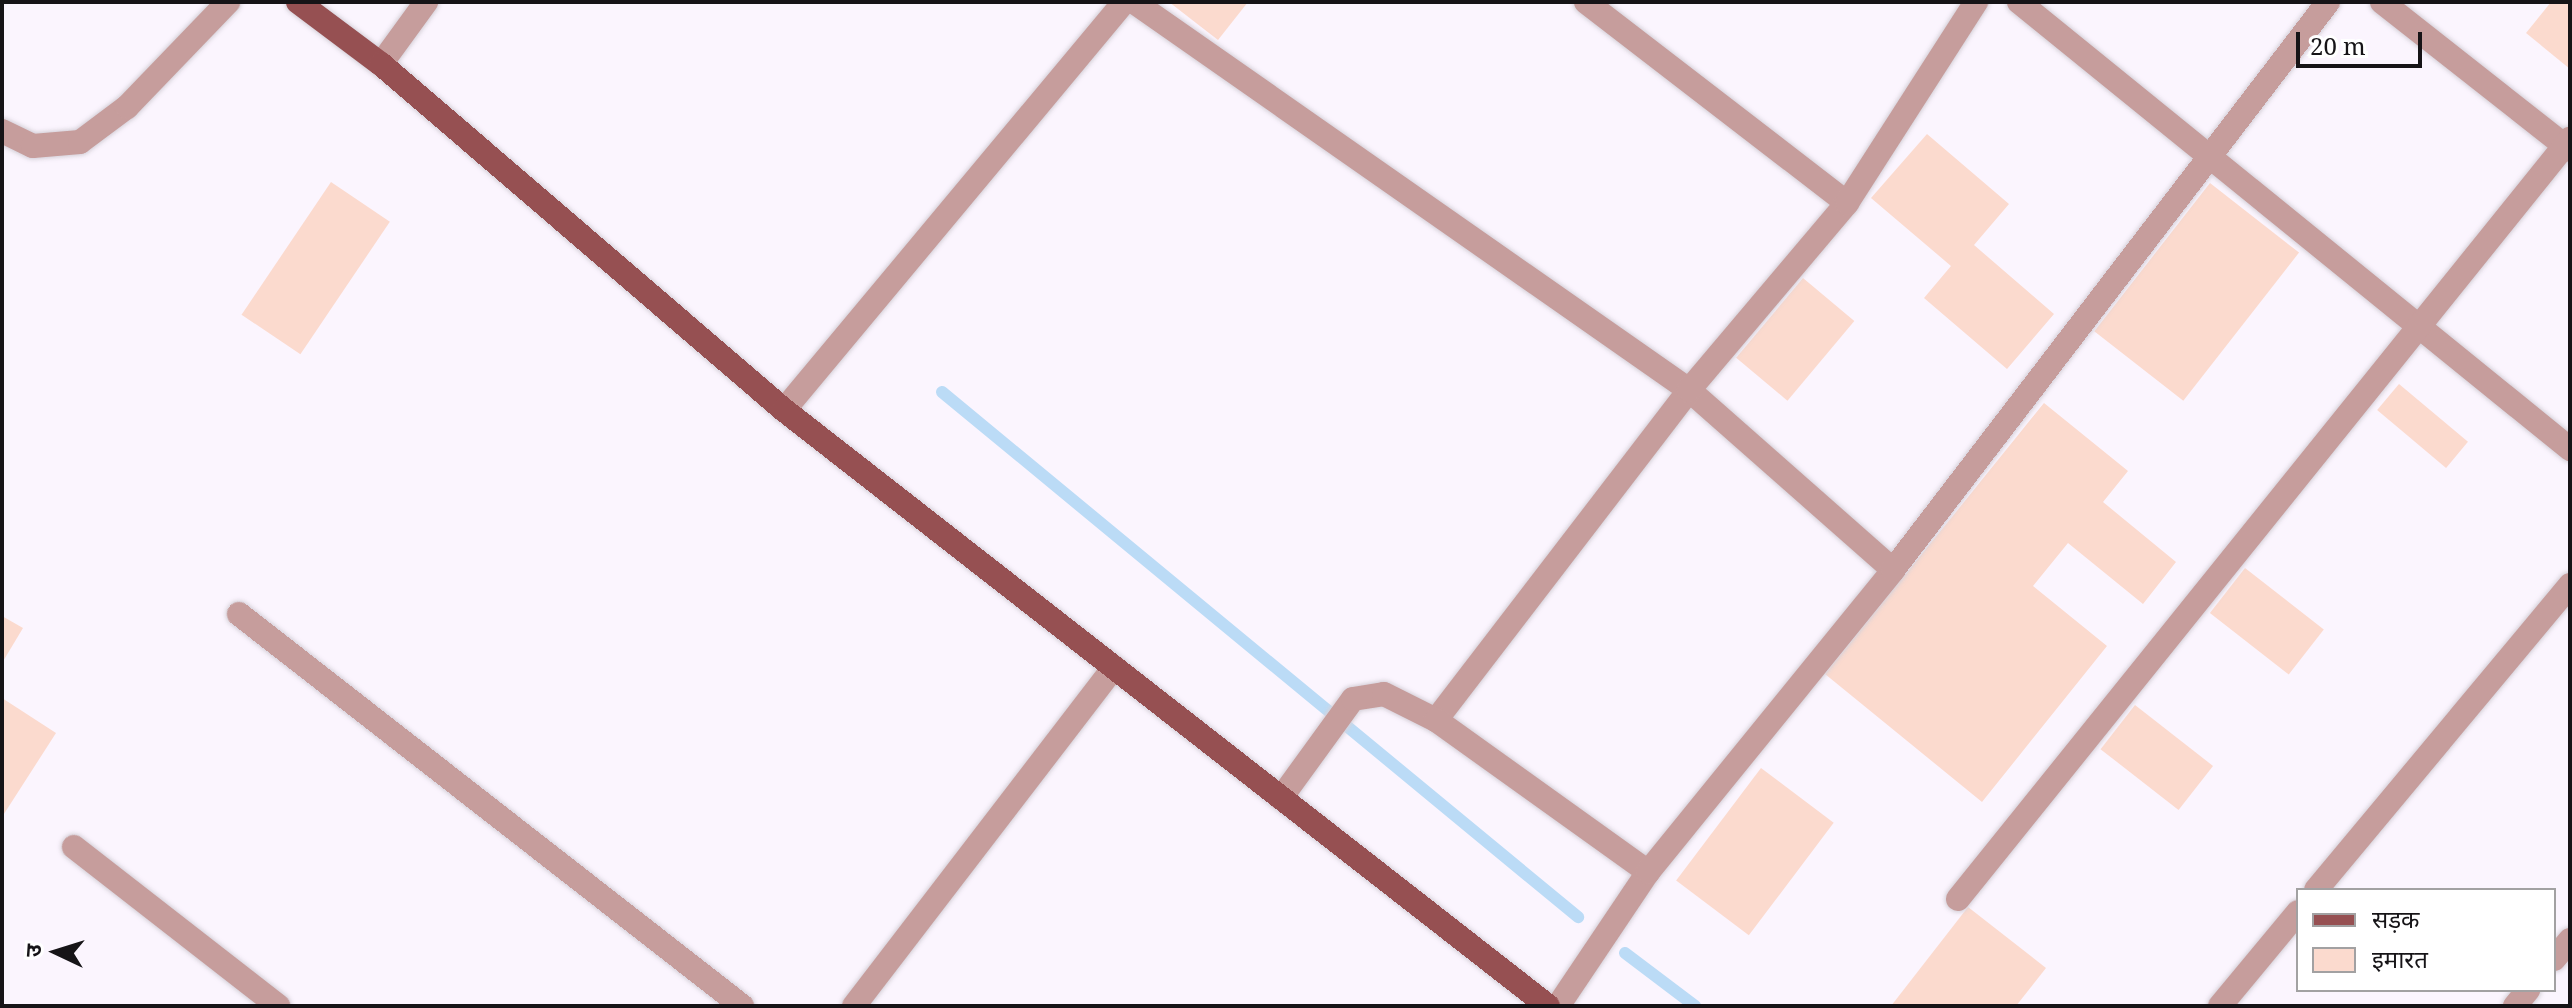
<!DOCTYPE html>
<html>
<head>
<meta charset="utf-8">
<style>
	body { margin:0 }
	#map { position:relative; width:2572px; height:1008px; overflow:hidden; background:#fbf5fe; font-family:"Noto Serif","Noto Sans Devanagari",serif }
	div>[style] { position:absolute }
	.stream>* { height:12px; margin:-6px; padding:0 6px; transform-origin:6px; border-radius:6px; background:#bbdbf6 }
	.building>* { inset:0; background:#fbdace; transform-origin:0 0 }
	.roads { filter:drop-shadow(0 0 2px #d6d1d9) drop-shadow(0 0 2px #d6d1d9) }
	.minor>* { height:24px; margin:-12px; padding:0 12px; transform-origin:12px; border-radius:12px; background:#c69d9c }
	.major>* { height:24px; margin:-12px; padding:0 12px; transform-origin:12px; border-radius:12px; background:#965052 }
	span { translate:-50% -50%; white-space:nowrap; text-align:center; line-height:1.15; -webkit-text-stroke:6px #fff; paint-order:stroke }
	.frame { position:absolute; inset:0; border:4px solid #161417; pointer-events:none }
	.legend { position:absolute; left:2296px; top:888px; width:260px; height:104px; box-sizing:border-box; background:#fff; border:2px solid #a2a1a2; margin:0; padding:10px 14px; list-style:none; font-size:24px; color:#161417 }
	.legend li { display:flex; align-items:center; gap:16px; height:40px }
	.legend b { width:40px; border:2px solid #a2a1a2 }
	.north { position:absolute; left:16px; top:912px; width:80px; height:80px; -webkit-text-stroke:6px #fff; paint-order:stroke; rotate:274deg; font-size:22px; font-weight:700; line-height:32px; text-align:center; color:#161417 }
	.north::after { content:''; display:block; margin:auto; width:28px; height:36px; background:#161417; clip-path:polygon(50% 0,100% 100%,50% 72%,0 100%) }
	.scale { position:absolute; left:2296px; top:32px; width:126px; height:36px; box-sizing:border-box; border:4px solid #161417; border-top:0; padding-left:10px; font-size:24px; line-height:28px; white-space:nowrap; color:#161417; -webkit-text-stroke:6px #fff; paint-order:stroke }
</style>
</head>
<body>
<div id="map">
	<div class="stream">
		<i style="left:942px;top:392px;width:825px;rotate:39.54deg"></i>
		<i style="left:1625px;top:953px;width:88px;rotate:37.1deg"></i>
	</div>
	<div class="building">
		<i style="clip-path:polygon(1169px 2px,1248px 2px,1218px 40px)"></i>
		<i style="clip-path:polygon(2551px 2px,2570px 2px,2570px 69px,2526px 33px)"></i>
		<i style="clip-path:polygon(1927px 134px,2009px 204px,1974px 245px,2054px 314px,2007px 369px,1924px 298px,1951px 266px,1871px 198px)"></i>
		<i style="left:331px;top:182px;width:71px;height:160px;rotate:34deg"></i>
		<i style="left:2210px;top:183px;width:113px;height:188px;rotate:38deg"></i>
		<i style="left:1803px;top:278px;width:67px;height:104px;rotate:40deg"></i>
		<i style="left:2399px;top:384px;width:90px;height:34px;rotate:40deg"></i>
		<i style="clip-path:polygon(2044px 403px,2128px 471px,2103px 502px,2176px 562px,2143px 604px,2068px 543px,2033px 586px,2107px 646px,1982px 802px,1825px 674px)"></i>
		<i style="left:2245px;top:568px;width:100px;height:57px;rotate:38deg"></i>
		<i style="clip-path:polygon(2px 616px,23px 628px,2px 663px)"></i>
		<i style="clip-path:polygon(2px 698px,56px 733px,2px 817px)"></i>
		<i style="left:2135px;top:705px;width:99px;height:56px;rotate:38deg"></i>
		<i style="left:1761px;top:768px;width:91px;height:141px;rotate:37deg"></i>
		<i style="clip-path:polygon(1968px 907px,2046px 968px,2016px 1006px,1891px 1006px)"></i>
	</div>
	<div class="roads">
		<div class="minor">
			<i style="left:1134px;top:2px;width:677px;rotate:34.96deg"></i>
			<i style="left:1689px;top:390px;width:272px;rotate:41.4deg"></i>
			<i style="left:1586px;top:2px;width:329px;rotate:37.6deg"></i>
			<i style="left:2019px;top:2px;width:710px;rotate:39.05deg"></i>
			<i style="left:2382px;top:2px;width:239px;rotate:38.2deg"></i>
			<i style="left:381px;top:64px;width:77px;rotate:-54deg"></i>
			<i style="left:2px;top:131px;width:34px;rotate:26deg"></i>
			<i style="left:33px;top:146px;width:47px;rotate:-4.9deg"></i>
			<i style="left:80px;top:142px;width:59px;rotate:-36.7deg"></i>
			<i style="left:127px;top:107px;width:146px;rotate:-46.1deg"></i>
			<i style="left:784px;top:410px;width:531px;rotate:-50.19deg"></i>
			<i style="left:239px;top:614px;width:638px;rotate:37.93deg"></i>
			<i style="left:1436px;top:720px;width:416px;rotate:-52.5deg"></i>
			<i style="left:1689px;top:390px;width:245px;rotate:-49.8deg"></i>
			<i style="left:1847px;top:203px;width:239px;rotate:-57.3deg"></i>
			<i style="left:1281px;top:798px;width:122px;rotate:-54deg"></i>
			<i style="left:1353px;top:699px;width:31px;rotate:-9deg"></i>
			<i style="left:1384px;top:694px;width:58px;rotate:26.6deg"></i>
			<i style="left:1436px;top:720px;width:261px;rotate:35.6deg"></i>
			<i style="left:74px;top:847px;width:259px;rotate:37.9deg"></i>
			<i style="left:2316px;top:890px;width:397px;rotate:-50.2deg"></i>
			<i style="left:1958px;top:899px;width:976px;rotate:-51.16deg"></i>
			<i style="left:2554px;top:959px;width:25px;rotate:-50deg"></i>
			<i style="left:854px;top:1006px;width:427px;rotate:-52.5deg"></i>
			<i style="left:1558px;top:1006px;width:161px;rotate:-56.1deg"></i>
			<i style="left:1648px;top:872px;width:389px;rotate:-50.9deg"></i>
			<i style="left:1893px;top:570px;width:715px;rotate:-52.55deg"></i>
			<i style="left:2220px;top:1006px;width:122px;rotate:-50.3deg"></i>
			<i style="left:2515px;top:1006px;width:21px;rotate:-51deg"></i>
		</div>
		<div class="major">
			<i style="left:298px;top:2px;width:104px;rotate:36.8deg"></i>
			<i style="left:381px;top:64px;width:531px;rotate:40.65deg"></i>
			<i style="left:784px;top:410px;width:969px;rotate:37.96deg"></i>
		</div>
	</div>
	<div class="frame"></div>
	<ul class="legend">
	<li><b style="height:10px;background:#965052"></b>सड़क</li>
	<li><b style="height:22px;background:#fbdace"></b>इमारत</li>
	</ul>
	<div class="north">उ</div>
	<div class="scale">20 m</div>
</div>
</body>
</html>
